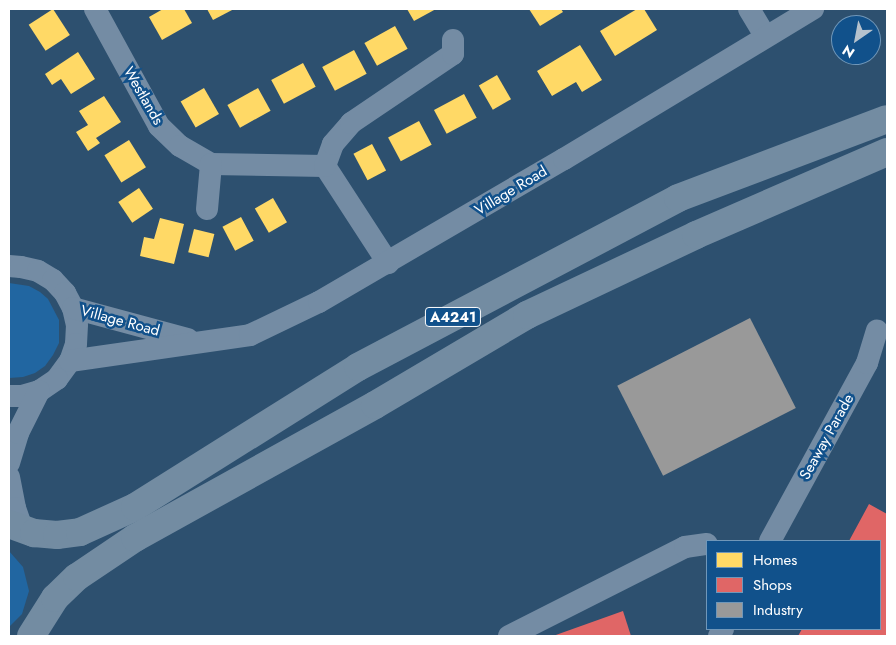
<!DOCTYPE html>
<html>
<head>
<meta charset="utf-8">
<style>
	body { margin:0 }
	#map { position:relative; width:896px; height:645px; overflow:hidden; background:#2d506f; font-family:Jost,sans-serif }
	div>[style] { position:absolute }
	.green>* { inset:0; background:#2166a1 }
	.homes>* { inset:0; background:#ffd966; transform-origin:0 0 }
	.shops>* { inset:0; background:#e06666 }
	.industry>* { inset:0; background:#999; transform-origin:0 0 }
	.minor>* { height:22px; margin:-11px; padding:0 11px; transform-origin:11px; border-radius:11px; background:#748ca4 }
	.major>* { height:28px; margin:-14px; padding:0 14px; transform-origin:14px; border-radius:14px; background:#738ca2 }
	span { translate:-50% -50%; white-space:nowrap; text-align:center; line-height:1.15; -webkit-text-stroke:5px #11518b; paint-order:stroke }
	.shield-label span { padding:1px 4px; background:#11518b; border:1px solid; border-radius:4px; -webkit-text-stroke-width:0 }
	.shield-label { font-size:14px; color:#fff; font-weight:700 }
	.street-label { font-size:15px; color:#fff }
	.frame { position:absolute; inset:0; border:10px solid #fff; pointer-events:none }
	.legend { position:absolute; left:706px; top:540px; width:175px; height:90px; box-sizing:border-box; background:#11518b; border:1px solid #7097b9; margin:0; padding:6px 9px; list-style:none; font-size:15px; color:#fff }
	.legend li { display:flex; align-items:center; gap:10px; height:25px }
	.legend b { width:25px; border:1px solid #7097b9 }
	.north { position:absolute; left:831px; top:15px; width:50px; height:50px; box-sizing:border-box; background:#11518b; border:1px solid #7097b9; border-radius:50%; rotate:213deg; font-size:14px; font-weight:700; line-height:20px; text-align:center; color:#fff }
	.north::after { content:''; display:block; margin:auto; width:18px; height:22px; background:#b6c2cd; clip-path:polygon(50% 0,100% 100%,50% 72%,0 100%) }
</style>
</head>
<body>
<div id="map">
	<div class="green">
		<i style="clip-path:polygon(9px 283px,29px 286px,40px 292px,48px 299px,59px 320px,59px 343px,53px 355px,45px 366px,35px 373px,23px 377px,9px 378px)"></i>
		<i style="clip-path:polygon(9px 551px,23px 567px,29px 591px,22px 614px,9px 627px)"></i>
	</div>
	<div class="homes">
		<i style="left:53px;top:9px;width:31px;height:29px;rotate:57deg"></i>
		<i style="clip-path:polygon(163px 9px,184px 9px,192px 23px,162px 40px,149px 17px)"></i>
		<i style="clip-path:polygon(207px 9px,234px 9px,213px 20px)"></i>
		<i style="clip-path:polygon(407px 9px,436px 9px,414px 21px)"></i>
		<i style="clip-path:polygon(529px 9px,561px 9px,563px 12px,540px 26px)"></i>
		<i style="clip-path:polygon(637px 9px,644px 9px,657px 30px,615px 56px,600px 31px)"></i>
		<i style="left:395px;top:26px;width:26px;height:35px;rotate:61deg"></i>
		<i style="clip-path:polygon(580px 45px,602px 80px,582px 92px,576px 82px,552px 96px,537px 71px)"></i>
		<i style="left:354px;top:50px;width:27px;height:36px;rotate:62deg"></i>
		<i style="clip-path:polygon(78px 52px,95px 79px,71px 94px,61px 79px,52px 85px,45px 74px)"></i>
		<i style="left:303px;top:63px;width:27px;height:36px;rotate:62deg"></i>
		<i style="left:497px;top:75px;width:28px;height:21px;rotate:60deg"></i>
		<i style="left:204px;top:88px;width:30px;height:27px;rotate:60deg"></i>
		<i style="left:258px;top:88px;width:26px;height:35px;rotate:61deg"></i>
		<i style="left:464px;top:94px;width:27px;height:34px;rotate:62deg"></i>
		<i style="clip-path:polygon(104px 96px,121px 122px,96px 138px,100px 143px,88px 151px,76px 132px,88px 125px,79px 111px)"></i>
		<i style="left:419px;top:121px;width:27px;height:35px;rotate:62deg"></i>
		<i style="left:129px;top:140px;width:32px;height:29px;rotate:58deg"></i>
		<i style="left:372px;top:144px;width:30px;height:21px;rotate:62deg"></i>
		<i style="left:139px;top:188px;width:25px;height:25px;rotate:56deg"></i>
		<i style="left:273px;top:198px;width:28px;height:21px;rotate:60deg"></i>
		<i style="left:241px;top:217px;width:27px;height:21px;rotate:62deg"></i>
		<i style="clip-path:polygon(160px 218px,184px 224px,174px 264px,140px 256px,144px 237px,154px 239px)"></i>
		<i style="left:194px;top:229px;width:21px;height:24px;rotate:14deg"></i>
	</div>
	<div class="shops">
		<i style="clip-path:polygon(869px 504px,887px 514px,887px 636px,798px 636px,802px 629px,880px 629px,880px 541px,849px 541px)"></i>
		<i style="clip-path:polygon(623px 611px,631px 636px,553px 636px)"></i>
	</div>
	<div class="industry">
		<i style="left:750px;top:318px;width:101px;height:149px;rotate:63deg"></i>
	</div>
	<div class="minor">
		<i style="left:95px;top:9px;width:133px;rotate:61.3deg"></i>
		<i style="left:159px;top:126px;width:29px;rotate:44deg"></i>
		<i style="left:180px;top:146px;width:36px;rotate:30deg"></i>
		<i style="left:211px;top:164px;width:114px;rotate:1deg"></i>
		<i style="left:325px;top:166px;width:116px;rotate:57deg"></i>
		<i style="left:749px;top:9px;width:31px;rotate:59deg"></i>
		<i style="left:325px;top:166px;width:23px;rotate:-70deg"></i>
		<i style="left:333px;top:144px;width:28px;rotate:-49deg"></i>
		<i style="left:351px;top:123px;width:123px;rotate:-34.1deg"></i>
		<i style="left:453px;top:54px;width:14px;rotate:-90deg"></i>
		<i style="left:207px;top:209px;width:45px;rotate:-84.9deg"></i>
		<i style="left:9px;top:266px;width:12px;rotate:5deg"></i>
		<i style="left:21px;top:267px;width:17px;rotate:13deg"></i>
		<i style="left:38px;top:271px;width:17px;rotate:31deg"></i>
		<i style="left:53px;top:280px;width:18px;rotate:47deg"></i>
		<i style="left:65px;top:293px;width:17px;rotate:62deg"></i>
		<i style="left:73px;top:308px;width:17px;rotate:77deg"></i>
		<i style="left:77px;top:325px;width:19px;rotate:93deg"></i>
		<i style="left:76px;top:344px;width:18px;rotate:109deg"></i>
		<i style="left:70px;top:361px;width:22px;rotate:126deg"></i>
		<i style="left:57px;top:379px;width:22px;rotate:146deg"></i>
		<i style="left:39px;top:391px;width:19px;rotate:164deg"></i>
		<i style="left:21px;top:396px;width:12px;rotate:180deg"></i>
		<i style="left:73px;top:308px;width:119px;rotate:15.1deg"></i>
		<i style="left:70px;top:361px;width:182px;rotate:-8.2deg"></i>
		<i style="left:250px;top:335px;width:76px;rotate:-25.6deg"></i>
		<i style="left:319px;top:302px;width:284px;rotate:-30.3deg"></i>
		<i style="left:564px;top:159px;width:291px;rotate:-31.1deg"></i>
		<i style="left:9px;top:463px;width:31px;rotate:-73deg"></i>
		<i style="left:18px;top:433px;width:47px;rotate:-63.4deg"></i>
		<i style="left:9px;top:477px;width:32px;rotate:79deg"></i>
		<i style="left:15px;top:508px;width:24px;rotate:71deg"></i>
		<i style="left:770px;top:541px;width:203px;rotate:-61.4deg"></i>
		<i style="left:867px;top:363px;width:34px;rotate:-73deg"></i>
		<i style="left:509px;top:636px;width:197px;rotate:-26.8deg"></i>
		<i style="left:685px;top:547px;width:22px;rotate:-8deg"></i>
		<i style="left:719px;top:636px;width:8px;rotate:-60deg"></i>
	</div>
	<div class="major">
		<i style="left:9px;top:524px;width:27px;rotate:20deg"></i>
		<i style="left:34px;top:533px;width:23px;rotate:5deg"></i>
		<i style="left:57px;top:535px;width:23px;rotate:-7deg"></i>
		<i style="left:80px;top:532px;width:60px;rotate:-24.4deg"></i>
		<i style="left:135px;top:507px;width:263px;rotate:-32.1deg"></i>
		<i style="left:358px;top:367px;width:362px;rotate:-27.8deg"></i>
		<i style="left:678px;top:198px;width:223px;rotate:-20.7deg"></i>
		<i style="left:31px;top:636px;width:45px;rotate:-57.7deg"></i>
		<i style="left:55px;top:598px;width:30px;rotate:-44deg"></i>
		<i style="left:77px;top:577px;width:70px;rotate:-33.9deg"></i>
		<i style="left:135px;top:538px;width:274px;rotate:-29deg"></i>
		<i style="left:375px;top:405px;width:177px;rotate:-30.6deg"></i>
		<i style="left:527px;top:315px;width:187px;rotate:-25.3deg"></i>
		<i style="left:696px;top:235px;width:208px;rotate:-23.5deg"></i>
	</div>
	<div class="shield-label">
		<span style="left:453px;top:317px">A4241</span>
	</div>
	<div class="street-label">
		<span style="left:143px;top:96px;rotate:60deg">Westlands</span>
		<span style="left:511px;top:191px;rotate:-31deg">Village Road</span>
		<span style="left:120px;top:321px;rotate:15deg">Village Road</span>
		<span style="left:827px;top:437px;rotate:-61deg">Seaway Parade</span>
	</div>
	<div class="frame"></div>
	<ul class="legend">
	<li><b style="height:14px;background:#ffd966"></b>Homes</li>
	<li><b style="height:14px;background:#e06666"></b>Shops</li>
	<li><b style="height:14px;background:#999"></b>Industry</li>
	</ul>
	<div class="north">N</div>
</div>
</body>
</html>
